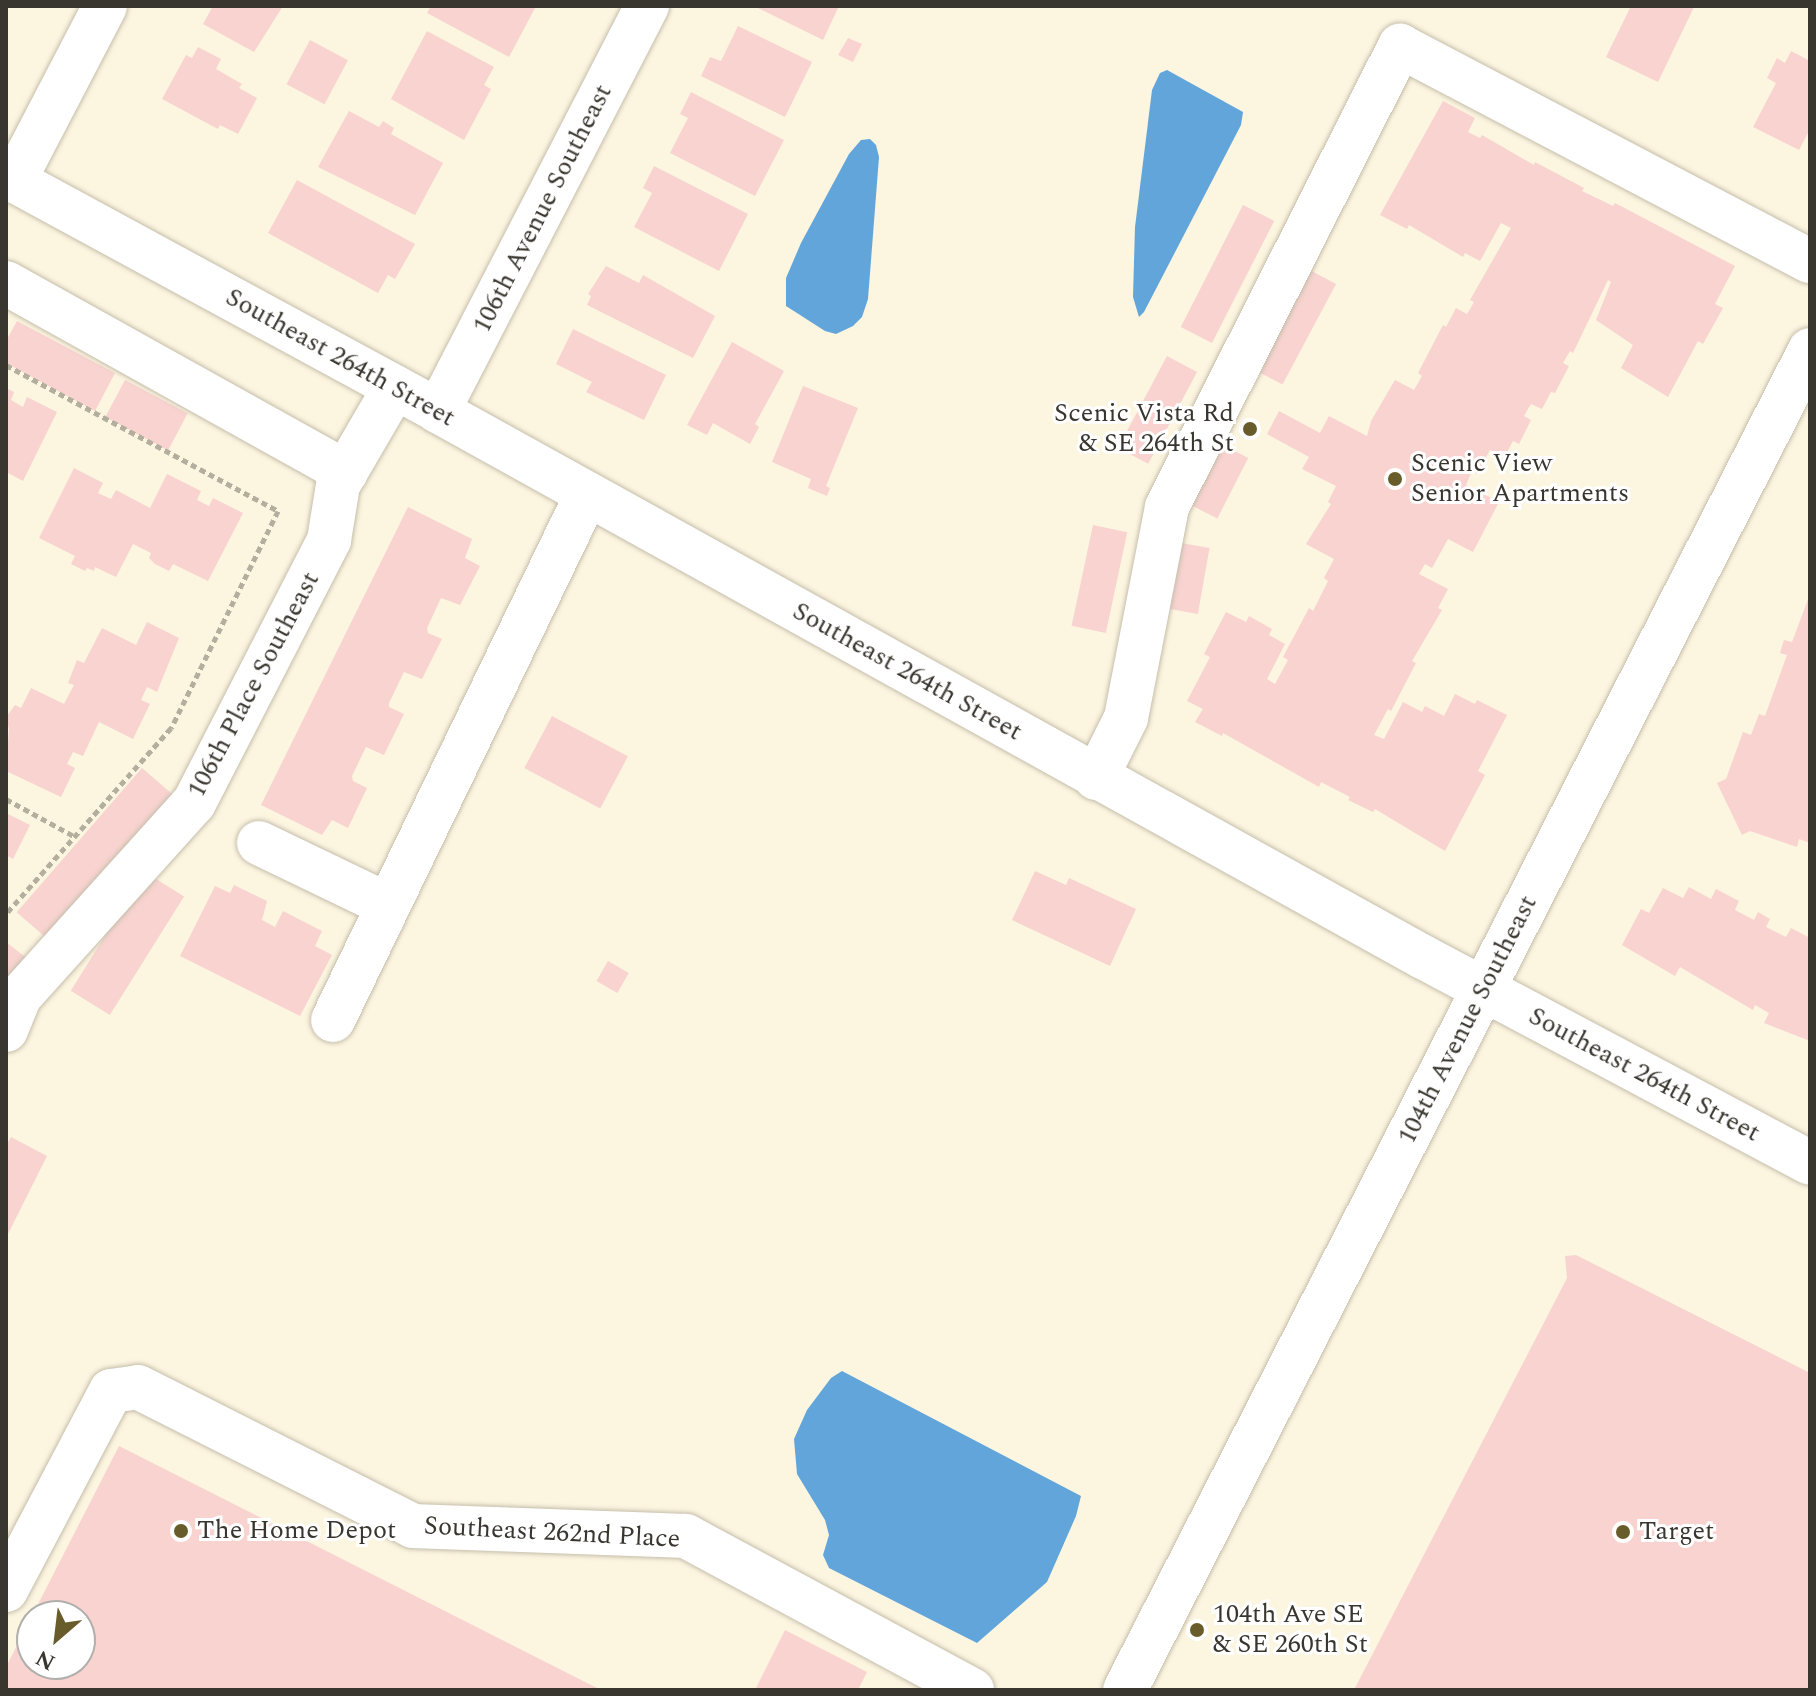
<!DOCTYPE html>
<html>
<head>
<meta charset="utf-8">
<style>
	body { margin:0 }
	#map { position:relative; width:1816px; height:1696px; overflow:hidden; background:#fcf5e0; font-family:Spectral,serif }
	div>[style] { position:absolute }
	.water>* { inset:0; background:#62a5db }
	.building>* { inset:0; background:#f8d3d0; transform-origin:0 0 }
	.path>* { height:5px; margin-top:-2.5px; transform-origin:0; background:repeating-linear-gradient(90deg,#b3ae9e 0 6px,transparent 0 10px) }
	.roads { filter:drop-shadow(0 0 2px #c5beab) drop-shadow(0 0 2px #c5beab) }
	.minor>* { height:44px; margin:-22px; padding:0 22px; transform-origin:22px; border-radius:22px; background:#fff }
	.dots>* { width:22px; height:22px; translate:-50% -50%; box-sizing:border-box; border:4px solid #fff; border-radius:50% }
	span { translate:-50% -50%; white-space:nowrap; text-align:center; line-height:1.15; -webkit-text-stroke:6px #fff; paint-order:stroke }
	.street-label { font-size:26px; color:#39362f }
	.poi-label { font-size:26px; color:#39362f }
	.right { translate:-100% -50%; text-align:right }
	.left { translate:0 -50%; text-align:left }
	.frame { position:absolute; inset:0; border:8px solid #39362f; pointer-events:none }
	.north { position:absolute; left:16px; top:1600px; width:80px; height:80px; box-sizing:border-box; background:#fff; border:2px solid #b0afac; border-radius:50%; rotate:208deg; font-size:22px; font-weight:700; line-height:32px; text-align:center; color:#39362f }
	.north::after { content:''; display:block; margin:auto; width:28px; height:36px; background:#685d2a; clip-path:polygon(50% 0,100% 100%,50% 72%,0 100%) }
</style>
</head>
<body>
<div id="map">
	<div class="water">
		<i style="clip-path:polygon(1167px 70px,1243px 112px,1241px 125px,1144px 312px,1139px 317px,1133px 297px,1135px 227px,1152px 90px,1160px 73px)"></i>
		<i style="clip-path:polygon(870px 139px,876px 145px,879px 157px,868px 299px,862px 317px,853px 326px,836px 334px,825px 331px,786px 306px,786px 278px,801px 243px,849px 154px,861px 140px)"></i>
		<i style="clip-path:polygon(842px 1371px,1081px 1496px,1076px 1516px,1047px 1582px,977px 1643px,829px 1568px,823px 1555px,829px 1535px,825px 1520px,797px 1474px,794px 1439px,807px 1410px,831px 1378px)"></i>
	</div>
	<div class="building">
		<i style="clip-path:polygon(213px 6px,283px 6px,254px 52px,203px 24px)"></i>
		<i style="clip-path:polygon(431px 6px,530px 6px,535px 8px,509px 57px,427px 13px)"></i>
		<i style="clip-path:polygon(754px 6px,839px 6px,823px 40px)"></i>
		<i style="clip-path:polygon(1631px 6px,1694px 7px,1658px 82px,1606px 57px)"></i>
		<i style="clip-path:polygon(738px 26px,812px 62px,785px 117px,701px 76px,710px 57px,721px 61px)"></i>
		<i style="clip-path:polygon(427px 31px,494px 67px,484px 85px,491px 89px,464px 140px,391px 99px)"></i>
		<i style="clip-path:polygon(848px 38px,862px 44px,853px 62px,838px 55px)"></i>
		<i style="left:310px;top:40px;width:43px;height:50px;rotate:28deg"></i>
		<i style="clip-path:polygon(198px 47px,221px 59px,216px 69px,242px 84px,239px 88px,257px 98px,238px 134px,220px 125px,218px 129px,162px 99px,186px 55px,192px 58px)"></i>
		<i style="clip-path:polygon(1791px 51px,1810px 61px,1810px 129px,1799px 150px,1753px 127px,1776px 83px,1767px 78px,1777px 58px,1785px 63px)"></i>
		<i style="clip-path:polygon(691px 92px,784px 140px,755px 196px,670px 153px,688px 118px,680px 114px)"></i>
		<i style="clip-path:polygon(1443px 101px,1475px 118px,1468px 132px,1480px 138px,1482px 135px,1534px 165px,1535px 162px,1584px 188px,1582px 191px,1613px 206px,1615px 203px,1735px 266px,1715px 304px,1723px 308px,1703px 344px,1698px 341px,1668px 397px,1621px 368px,1633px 345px,1596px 320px,1611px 282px,1608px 280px,1573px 353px,1570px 351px,1563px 363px,1569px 366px,1555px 393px,1551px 392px,1542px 409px,1531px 404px,1524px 416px,1531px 420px,1519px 444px,1513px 441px,1504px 458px,1490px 450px,1477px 474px,1472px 471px,1466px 485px,1499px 502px,1473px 552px,1448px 539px,1432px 568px,1425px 564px,1419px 574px,1448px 589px,1438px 608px,1442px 610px,1412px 661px,1416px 663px,1391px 711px,1388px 709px,1374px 735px,1384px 739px,1403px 702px,1422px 712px,1425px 706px,1444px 716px,1455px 694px,1475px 704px,1477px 700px,1507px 715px,1478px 771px,1485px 775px,1445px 851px,1375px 809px,1373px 812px,1348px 800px,1350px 797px,1321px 782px,1319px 787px,1223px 733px,1222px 736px,1195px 722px,1203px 709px,1187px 701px,1210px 657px,1204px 654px,1226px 612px,1246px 622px,1249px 616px,1272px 629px,1269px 635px,1285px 644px,1267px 679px,1275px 684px,1288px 660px,1283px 657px,1309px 608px,1313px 611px,1328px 581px,1324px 578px,1334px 559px,1306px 544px,1331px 504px,1328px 502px,1336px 486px,1302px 469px,1309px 457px,1267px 434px,1279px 411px,1320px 433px,1329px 416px,1367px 436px,1371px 421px,1395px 380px,1414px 390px,1422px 376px,1418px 373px,1443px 325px,1446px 327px,1456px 308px,1467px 314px,1474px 302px,1470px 300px,1511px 228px,1501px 223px,1480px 261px,1465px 253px,1463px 257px,1409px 225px,1407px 229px,1380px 215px)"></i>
		<i style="clip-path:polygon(349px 111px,379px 127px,383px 121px,394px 128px,391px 134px,443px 163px,415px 215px,318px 167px)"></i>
		<i style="clip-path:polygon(654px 166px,748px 214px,719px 271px,634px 227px,652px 193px,643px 188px)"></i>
		<i style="clip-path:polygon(297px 180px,415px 244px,395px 279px,388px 275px,378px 293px,268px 233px)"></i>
		<i style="left:1243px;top:205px;width:35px;height:137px;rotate:27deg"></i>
		<i style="clip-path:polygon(606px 266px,639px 283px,643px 275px,715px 316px,693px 358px,587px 305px,591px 296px,588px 294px)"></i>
		<i style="left:1306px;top:268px;width:34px;height:114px;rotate:28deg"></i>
		<i style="clip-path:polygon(17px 321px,115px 373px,95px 411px,6px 363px,6px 341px)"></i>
		<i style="clip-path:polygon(573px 329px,666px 375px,644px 420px,586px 392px,592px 382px,556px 364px)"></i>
		<i style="clip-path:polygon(732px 342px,784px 371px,755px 424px,759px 427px,750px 444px,713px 423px,707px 435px,687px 425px)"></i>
		<i style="left:1167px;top:356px;width:34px;height:104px;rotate:28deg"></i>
		<i style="left:125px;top:380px;width:71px;height:42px;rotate:28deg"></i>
		<i style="clip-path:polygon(803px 386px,858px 408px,826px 486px,830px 488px,827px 496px,808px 488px,811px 479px,772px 462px)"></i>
		<i style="clip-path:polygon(6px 388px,14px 392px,11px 400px,23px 407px,27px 397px,57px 412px,23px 481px,6px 472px)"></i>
		<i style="left:1217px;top:442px;width:35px;height:68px;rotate:27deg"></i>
		<i style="clip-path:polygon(74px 468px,103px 483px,98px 493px,111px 499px,116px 490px,150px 508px,167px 474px,201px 491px,197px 500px,209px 506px,213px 498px,243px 513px,208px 581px,173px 564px,169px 571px,155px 564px,149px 558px,151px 553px,133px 544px,116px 577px,95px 567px,94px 571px,87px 568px,85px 571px,71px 564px,75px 556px,39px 538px)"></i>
		<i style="clip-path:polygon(408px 507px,472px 539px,465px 558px,480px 566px,460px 605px,441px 598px,427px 628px,428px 633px,442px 639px,422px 679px,404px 672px,389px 703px,389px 707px,404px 714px,384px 755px,366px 747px,352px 776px,353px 781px,367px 788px,348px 828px,332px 820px,322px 835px,261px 805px)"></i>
		<i style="left:1093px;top:525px;width:35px;height:103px;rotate:12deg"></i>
		<i style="left:1176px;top:542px;width:34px;height:67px;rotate:10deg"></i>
		<i style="clip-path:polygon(1810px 594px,1810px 843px,1799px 839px,1797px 847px,1750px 831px,1742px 835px,1717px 783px,1726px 779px,1743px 732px,1751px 735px,1759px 714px,1765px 716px,1787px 655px,1780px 653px,1784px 640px,1792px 642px)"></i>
		<i style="clip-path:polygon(147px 622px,179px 638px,157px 692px,147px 687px,141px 700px,150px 704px,133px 739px,99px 722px,83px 756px,73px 752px,67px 764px,75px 768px,61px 797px,6px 771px,9px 729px,6px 717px,15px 705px,21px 708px,31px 688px,64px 704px,74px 685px,68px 683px,77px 660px,84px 663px,102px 628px,136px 645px)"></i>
		<i style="left:552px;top:716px;width:86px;height:59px;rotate:28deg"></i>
		<i style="left:142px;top:768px;width:44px;height:191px;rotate:41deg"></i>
		<i style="clip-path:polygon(6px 813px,30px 825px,13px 859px,6px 855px)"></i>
		<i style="clip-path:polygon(1035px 871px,1066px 885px,1069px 878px,1136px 909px,1110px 966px,1012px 920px)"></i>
		<i style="left:145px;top:872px;width:46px;height:140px;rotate:32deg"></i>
		<i style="clip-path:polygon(234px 885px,267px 901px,262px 920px,275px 927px,283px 911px,322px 931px,315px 946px,332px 955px,300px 1016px,180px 956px,215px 886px,230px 893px)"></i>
		<i style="clip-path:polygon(1689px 887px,1711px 899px,1716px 889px,1739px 901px,1735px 910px,1754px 920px,1758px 912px,1770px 919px,1766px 927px,1786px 937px,1791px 928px,1810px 938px,1810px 1041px,1764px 1023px,1769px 1013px,1755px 1005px,1753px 1010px,1680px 967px,1675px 976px,1622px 945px,1641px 909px,1649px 913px,1663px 888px,1683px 898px)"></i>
		<i style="clip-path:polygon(6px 942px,29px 960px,6px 991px)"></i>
		<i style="left:608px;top:961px;width:24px;height:23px;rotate:30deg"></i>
		<i style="clip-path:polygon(11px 1137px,47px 1156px,6px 1238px,6px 1146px)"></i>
		<i style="clip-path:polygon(1576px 1255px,1810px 1373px,1810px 1690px,1354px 1690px,1567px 1278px,1565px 1256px)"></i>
		<i style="clip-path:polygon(119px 1446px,601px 1690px,6px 1690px,6px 1667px,32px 1616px,32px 1664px,80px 1664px,80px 1616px,32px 1616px)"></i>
		<i style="clip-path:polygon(785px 1630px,867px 1672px,858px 1690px,755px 1690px)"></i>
	</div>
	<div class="path">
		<i style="left:6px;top:365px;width:309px;rotate:28.2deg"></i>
		<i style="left:278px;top:511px;width:242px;rotate:116.2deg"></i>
		<i style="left:171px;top:728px;width:249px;rotate:131.6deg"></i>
		<i style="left:6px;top:799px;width:77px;rotate:28.6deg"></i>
	</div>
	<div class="roads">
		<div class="minor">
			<i style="left:6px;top:176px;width:492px;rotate:28.5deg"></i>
			<i style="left:438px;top:411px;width:1126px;rotate:29deg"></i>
			<i style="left:1423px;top:957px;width:438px;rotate:28deg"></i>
			<i style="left:14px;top:181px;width:197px;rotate:-62.5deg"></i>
			<i style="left:6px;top:283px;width:389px;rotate:29.1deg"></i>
			<i style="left:438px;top:411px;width:456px;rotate:-62.7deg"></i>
			<i style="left:1096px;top:778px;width:67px;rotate:-63.4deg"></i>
			<i style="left:1126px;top:718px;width:215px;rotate:-79deg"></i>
			<i style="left:1167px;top:507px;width:517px;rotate:-63.19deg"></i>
			<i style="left:1400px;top:46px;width:463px;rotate:27.7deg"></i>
			<i style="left:259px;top:843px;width:143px;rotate:25.7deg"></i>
			<i style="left:333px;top:1020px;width:584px;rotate:-64.22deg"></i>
			<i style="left:6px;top:1030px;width:37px;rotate:-68deg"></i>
			<i style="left:20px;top:996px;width:260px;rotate:-48deg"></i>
			<i style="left:194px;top:803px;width:296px;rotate:-62.8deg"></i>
			<i style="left:329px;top:540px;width:56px;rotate:-80.7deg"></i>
			<i style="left:338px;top:485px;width:113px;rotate:-59.8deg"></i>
			<i style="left:6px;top:1590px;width:225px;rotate:-62.2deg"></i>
			<i style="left:111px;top:1391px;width:27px;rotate:-8deg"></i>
			<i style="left:138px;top:1387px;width:308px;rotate:26.8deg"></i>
			<i style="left:413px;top:1526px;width:273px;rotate:2.1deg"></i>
			<i style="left:686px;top:1536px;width:325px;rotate:28.3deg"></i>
			<i style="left:1125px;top:1690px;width:1505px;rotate:-62.92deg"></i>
		</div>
	</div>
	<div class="dots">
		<i style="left:1250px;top:429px;background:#685d2a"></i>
		<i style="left:1395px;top:479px;background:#685d2a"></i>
		<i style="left:181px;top:1531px;background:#685d2a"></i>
		<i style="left:1623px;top:1532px;background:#685d2a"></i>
		<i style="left:1197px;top:1630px;background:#685d2a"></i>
	</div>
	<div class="street-label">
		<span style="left:543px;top:209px;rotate:-63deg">106th Avenue Southeast</span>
		<span style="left:340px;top:358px;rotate:29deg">Southeast 264th Street</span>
		<span style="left:907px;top:672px;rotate:29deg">Southeast 264th Street</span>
		<span style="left:254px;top:685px;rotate:-62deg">106th Place Southeast</span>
		<span style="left:1468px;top:1020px;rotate:-63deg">104th Avenue Southeast</span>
		<span style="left:1644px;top:1075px;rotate:28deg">Southeast 264th Street</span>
		<span style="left:552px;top:1533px;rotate:3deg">Southeast 262nd Place</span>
	</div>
	<div class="poi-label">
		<span class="right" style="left:1234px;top:429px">Scenic Vista Rd<br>&amp; SE 264th St</span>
		<span class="left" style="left:1411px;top:479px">Scenic View<br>Senior Apartments</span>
		<span class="left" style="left:197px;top:1531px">The Home Depot</span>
		<span class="left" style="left:1639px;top:1532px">Target</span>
		<span class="left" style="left:1213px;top:1630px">104th Ave SE<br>&amp; SE 260th St</span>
	</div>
	<div class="frame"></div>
	<div class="north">N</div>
</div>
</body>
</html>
